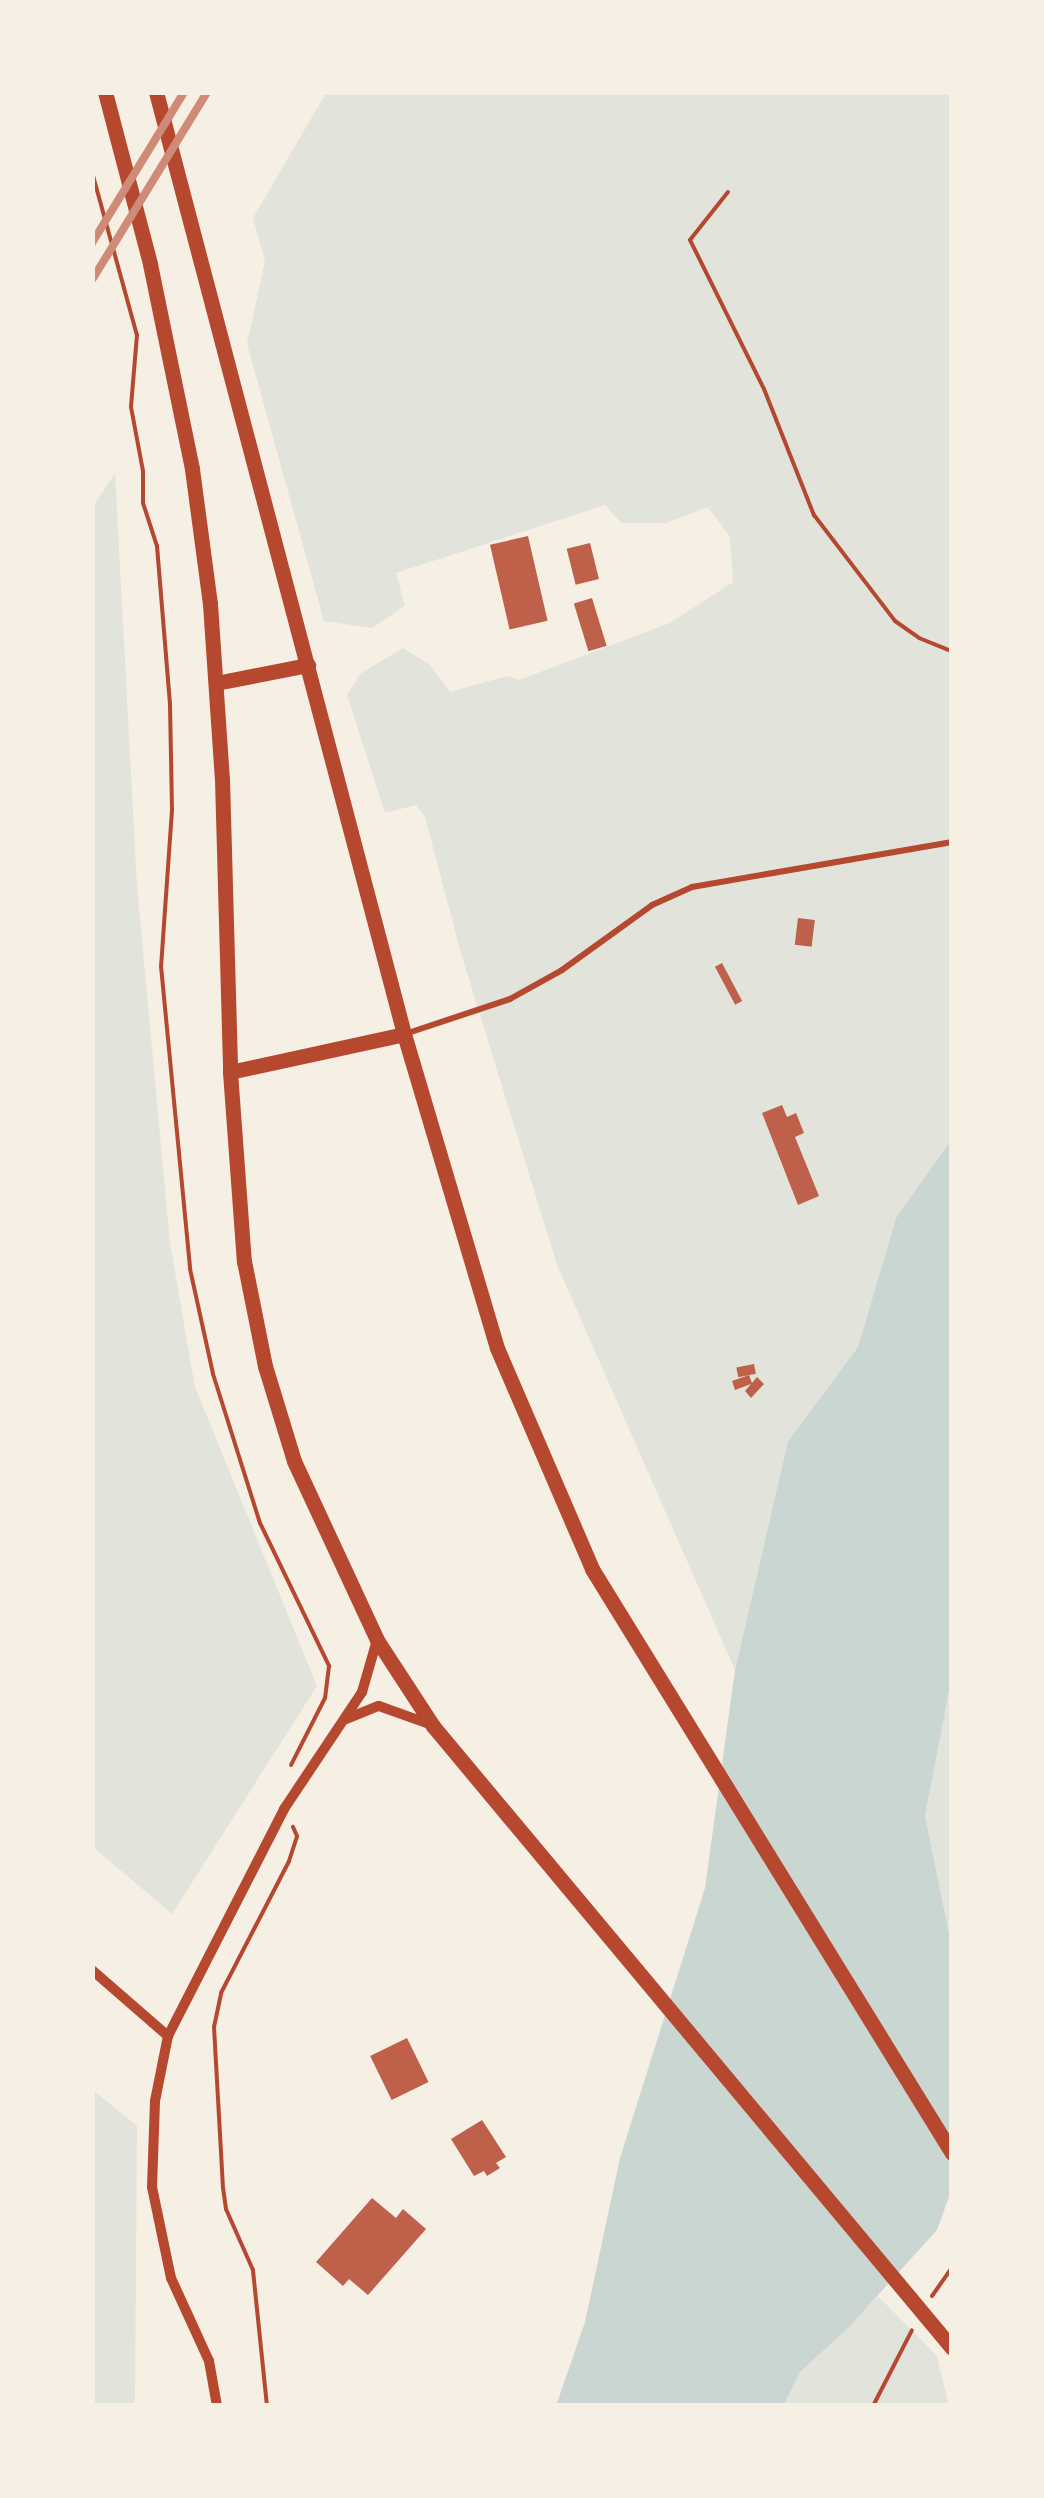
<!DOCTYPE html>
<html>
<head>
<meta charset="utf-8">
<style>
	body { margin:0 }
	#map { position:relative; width:1044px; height:2498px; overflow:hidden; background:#f6efe4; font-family:Karla,sans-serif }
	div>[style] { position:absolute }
	.green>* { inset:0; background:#e2e4dc }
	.water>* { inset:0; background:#c9d6d2 }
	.building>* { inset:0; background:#bf614a; transform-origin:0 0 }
	.path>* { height:4px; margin:-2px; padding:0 2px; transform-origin:2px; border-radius:2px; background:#b5482f }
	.service>* { height:6px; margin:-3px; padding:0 3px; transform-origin:3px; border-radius:3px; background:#b5482f }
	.minor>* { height:10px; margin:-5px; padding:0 5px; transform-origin:5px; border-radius:5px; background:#b5482f }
	.secondary>* { height:15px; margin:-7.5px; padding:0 7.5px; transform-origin:7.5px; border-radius:7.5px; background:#b5482f }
	.rail>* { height:8px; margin:-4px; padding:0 4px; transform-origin:4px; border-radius:4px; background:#cf8b77 }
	span { translate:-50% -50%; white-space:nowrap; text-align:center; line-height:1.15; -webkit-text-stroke:10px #f6efe4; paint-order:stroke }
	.frame { position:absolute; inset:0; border:95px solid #f6efe4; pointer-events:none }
</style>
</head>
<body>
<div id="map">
	<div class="green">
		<i style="clip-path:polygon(326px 93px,951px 93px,951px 1140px,896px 1218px,858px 1347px,788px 1441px,735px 1670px,557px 1265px,460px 950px,425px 817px,416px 805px,385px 813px,347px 695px,360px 674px,403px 648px,430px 665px,450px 692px,507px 676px,519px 680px,670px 623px,733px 582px,730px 537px,708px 507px,667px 523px,621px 523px,605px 505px,396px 573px,405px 606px,372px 628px,324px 621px,247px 344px,265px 261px,253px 218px)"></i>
		<i style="clip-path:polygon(115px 473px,137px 886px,170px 1243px,195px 1387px,317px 1686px,172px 1914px,92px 1846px,92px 508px)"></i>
		<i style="clip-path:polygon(951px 1674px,951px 1943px,925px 1816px)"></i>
		<i style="clip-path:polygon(93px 2090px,137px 2126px,135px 2405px,93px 2405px)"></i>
		<i style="clip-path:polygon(878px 2296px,937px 2356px,949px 2406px,784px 2406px,800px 2372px)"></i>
	</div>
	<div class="water">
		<i style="clip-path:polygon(951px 1140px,952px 1674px,925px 1816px,951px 1943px,951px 2191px,937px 2230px,849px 2327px,800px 2372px,784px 2405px,556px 2406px,585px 2322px,620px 2158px,705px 1888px,735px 1670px,788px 1441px,858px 1347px,896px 1218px)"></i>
	</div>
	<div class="building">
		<i style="left:528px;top:536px;width:87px;height:39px;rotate:77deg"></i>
		<i style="left:590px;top:543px;width:37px;height:24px;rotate:76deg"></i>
		<i style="left:592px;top:598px;width:50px;height:19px;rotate:73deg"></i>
		<i style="left:798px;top:918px;width:17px;height:27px;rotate:7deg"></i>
		<i style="left:722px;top:963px;width:43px;height:8px;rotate:62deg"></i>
		<i style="clip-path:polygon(782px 1105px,787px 1117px,796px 1113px,804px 1133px,795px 1137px,819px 1196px,798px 1205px,762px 1113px)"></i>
		<i style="left:754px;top:1364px;width:10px;height:18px;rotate:79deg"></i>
		<i style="clip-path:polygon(749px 1375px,752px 1383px,757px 1377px,764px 1384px,751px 1398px,745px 1391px,751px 1384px,735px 1390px,732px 1381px)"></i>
		<i style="left:407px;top:2038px;width:49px;height:41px;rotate:64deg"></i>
		<i style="clip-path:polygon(482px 2120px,506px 2157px,496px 2163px,500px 2168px,487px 2176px,484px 2171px,474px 2176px,451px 2139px)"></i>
		<i style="clip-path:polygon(372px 2198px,396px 2218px,403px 2209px,426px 2229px,368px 2295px,349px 2279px,343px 2286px,316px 2262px)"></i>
	</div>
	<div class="path">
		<i style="left:92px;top:172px;width:169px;rotate:74.6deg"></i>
		<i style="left:137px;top:335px;width:72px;rotate:94.8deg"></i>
		<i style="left:131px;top:407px;width:65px;rotate:79.4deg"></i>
		<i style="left:143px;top:471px;width:32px;rotate:90deg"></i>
		<i style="left:143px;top:503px;width:45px;rotate:72deg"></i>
		<i style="left:157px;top:546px;width:160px;rotate:85.3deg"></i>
		<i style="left:170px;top:705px;width:105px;rotate:88.9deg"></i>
		<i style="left:172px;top:810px;width:156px;rotate:94deg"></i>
		<i style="left:161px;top:966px;width:304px;rotate:84.5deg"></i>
		<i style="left:190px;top:1269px;width:107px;rotate:77.6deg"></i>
		<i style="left:213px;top:1374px;width:156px;rotate:72.5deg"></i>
		<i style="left:260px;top:1523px;width:159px;rotate:64.2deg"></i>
		<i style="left:329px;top:1666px;width:32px;rotate:97deg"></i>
		<i style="left:325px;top:1698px;width:75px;rotate:116.9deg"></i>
		<i style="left:728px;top:192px;width:61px;rotate:128.4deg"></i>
		<i style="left:690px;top:240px;width:166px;rotate:63.6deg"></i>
		<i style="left:764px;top:389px;width:136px;rotate:68.4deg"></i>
		<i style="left:814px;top:515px;width:133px;rotate:52.6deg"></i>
		<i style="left:895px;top:621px;width:29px;rotate:35deg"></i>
		<i style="left:919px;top:638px;width:35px;rotate:22deg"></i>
		<i style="left:932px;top:2296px;width:35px;rotate:-55deg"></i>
		<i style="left:267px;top:2406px;width:137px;rotate:-95.9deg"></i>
		<i style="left:253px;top:2270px;width:67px;rotate:-113.9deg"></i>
		<i style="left:226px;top:2209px;width:21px;rotate:-98deg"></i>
		<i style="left:223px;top:2188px;width:161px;rotate:-93.2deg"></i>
		<i style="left:214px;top:2027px;width:35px;rotate:-78deg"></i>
		<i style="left:221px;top:1993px;width:148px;rotate:-62.7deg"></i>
		<i style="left:289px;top:1861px;width:26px;rotate:-72deg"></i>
		<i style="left:297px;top:1836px;width:10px;rotate:-114deg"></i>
		<i style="left:873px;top:2406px;width:85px;rotate:-62.8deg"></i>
	</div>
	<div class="service">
		<i style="left:405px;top:1034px;width:111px;rotate:-18.4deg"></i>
		<i style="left:510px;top:999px;width:60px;rotate:-29.1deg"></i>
		<i style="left:562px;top:970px;width:111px;rotate:-35.8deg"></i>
		<i style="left:652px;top:905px;width:44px;rotate:-24.2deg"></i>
		<i style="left:692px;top:887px;width:264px;rotate:-9.8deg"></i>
	</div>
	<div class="minor">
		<i style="left:346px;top:1719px;width:35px;rotate:-22deg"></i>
		<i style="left:379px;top:1706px;width:56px;rotate:19.7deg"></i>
		<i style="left:92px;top:1970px;width:101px;rotate:41deg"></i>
		<i style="left:217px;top:2406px;width:46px;rotate:-100.1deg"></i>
		<i style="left:209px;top:2361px;width:91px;rotate:-114.6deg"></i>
		<i style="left:171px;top:2278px;width:93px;rotate:-101.8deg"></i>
		<i style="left:152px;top:2187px;width:86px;rotate:-88deg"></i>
		<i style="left:155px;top:2101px;width:66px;rotate:-78.7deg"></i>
		<i style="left:168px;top:2036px;width:255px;rotate:-62.9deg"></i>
		<i style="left:284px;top:1809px;width:141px;rotate:-56.3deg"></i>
		<i style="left:362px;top:1692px;width:54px;rotate:-73.9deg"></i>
	</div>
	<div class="secondary">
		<i style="left:105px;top:92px;width:178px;rotate:75.3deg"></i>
		<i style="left:150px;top:264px;width:209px;rotate:78.4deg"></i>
		<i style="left:192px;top:469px;width:136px;rotate:82.4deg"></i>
		<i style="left:210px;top:604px;width:175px;rotate:86.1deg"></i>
		<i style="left:222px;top:779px;width:293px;rotate:88.4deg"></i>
		<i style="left:230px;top:1072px;width:190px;rotate:85.8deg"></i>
		<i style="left:244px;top:1261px;width:107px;rotate:78.7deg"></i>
		<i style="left:265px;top:1366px;width:99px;rotate:73deg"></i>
		<i style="left:294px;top:1461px;width:197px;rotate:65.1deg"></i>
		<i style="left:377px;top:1640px;width:103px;rotate:56.9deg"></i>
		<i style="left:433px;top:1726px;width:810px;rotate:50.16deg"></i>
		<i style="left:156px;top:92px;width:974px;rotate:75.25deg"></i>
		<i style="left:404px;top:1034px;width:327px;rotate:73.5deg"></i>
		<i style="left:497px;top:1348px;width:241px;rotate:66.7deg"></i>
		<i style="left:592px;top:1569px;width:686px;rotate:58.35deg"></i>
		<i style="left:216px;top:683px;width:94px;rotate:-11.1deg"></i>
		<i style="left:230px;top:1072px;width:178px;rotate:-12.3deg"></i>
	</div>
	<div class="rail">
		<i style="left:92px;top:243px;width:177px;rotate:-58.6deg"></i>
		<i style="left:92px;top:280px;width:220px;rotate:-58.5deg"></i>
	</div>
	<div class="frame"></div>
</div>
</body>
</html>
